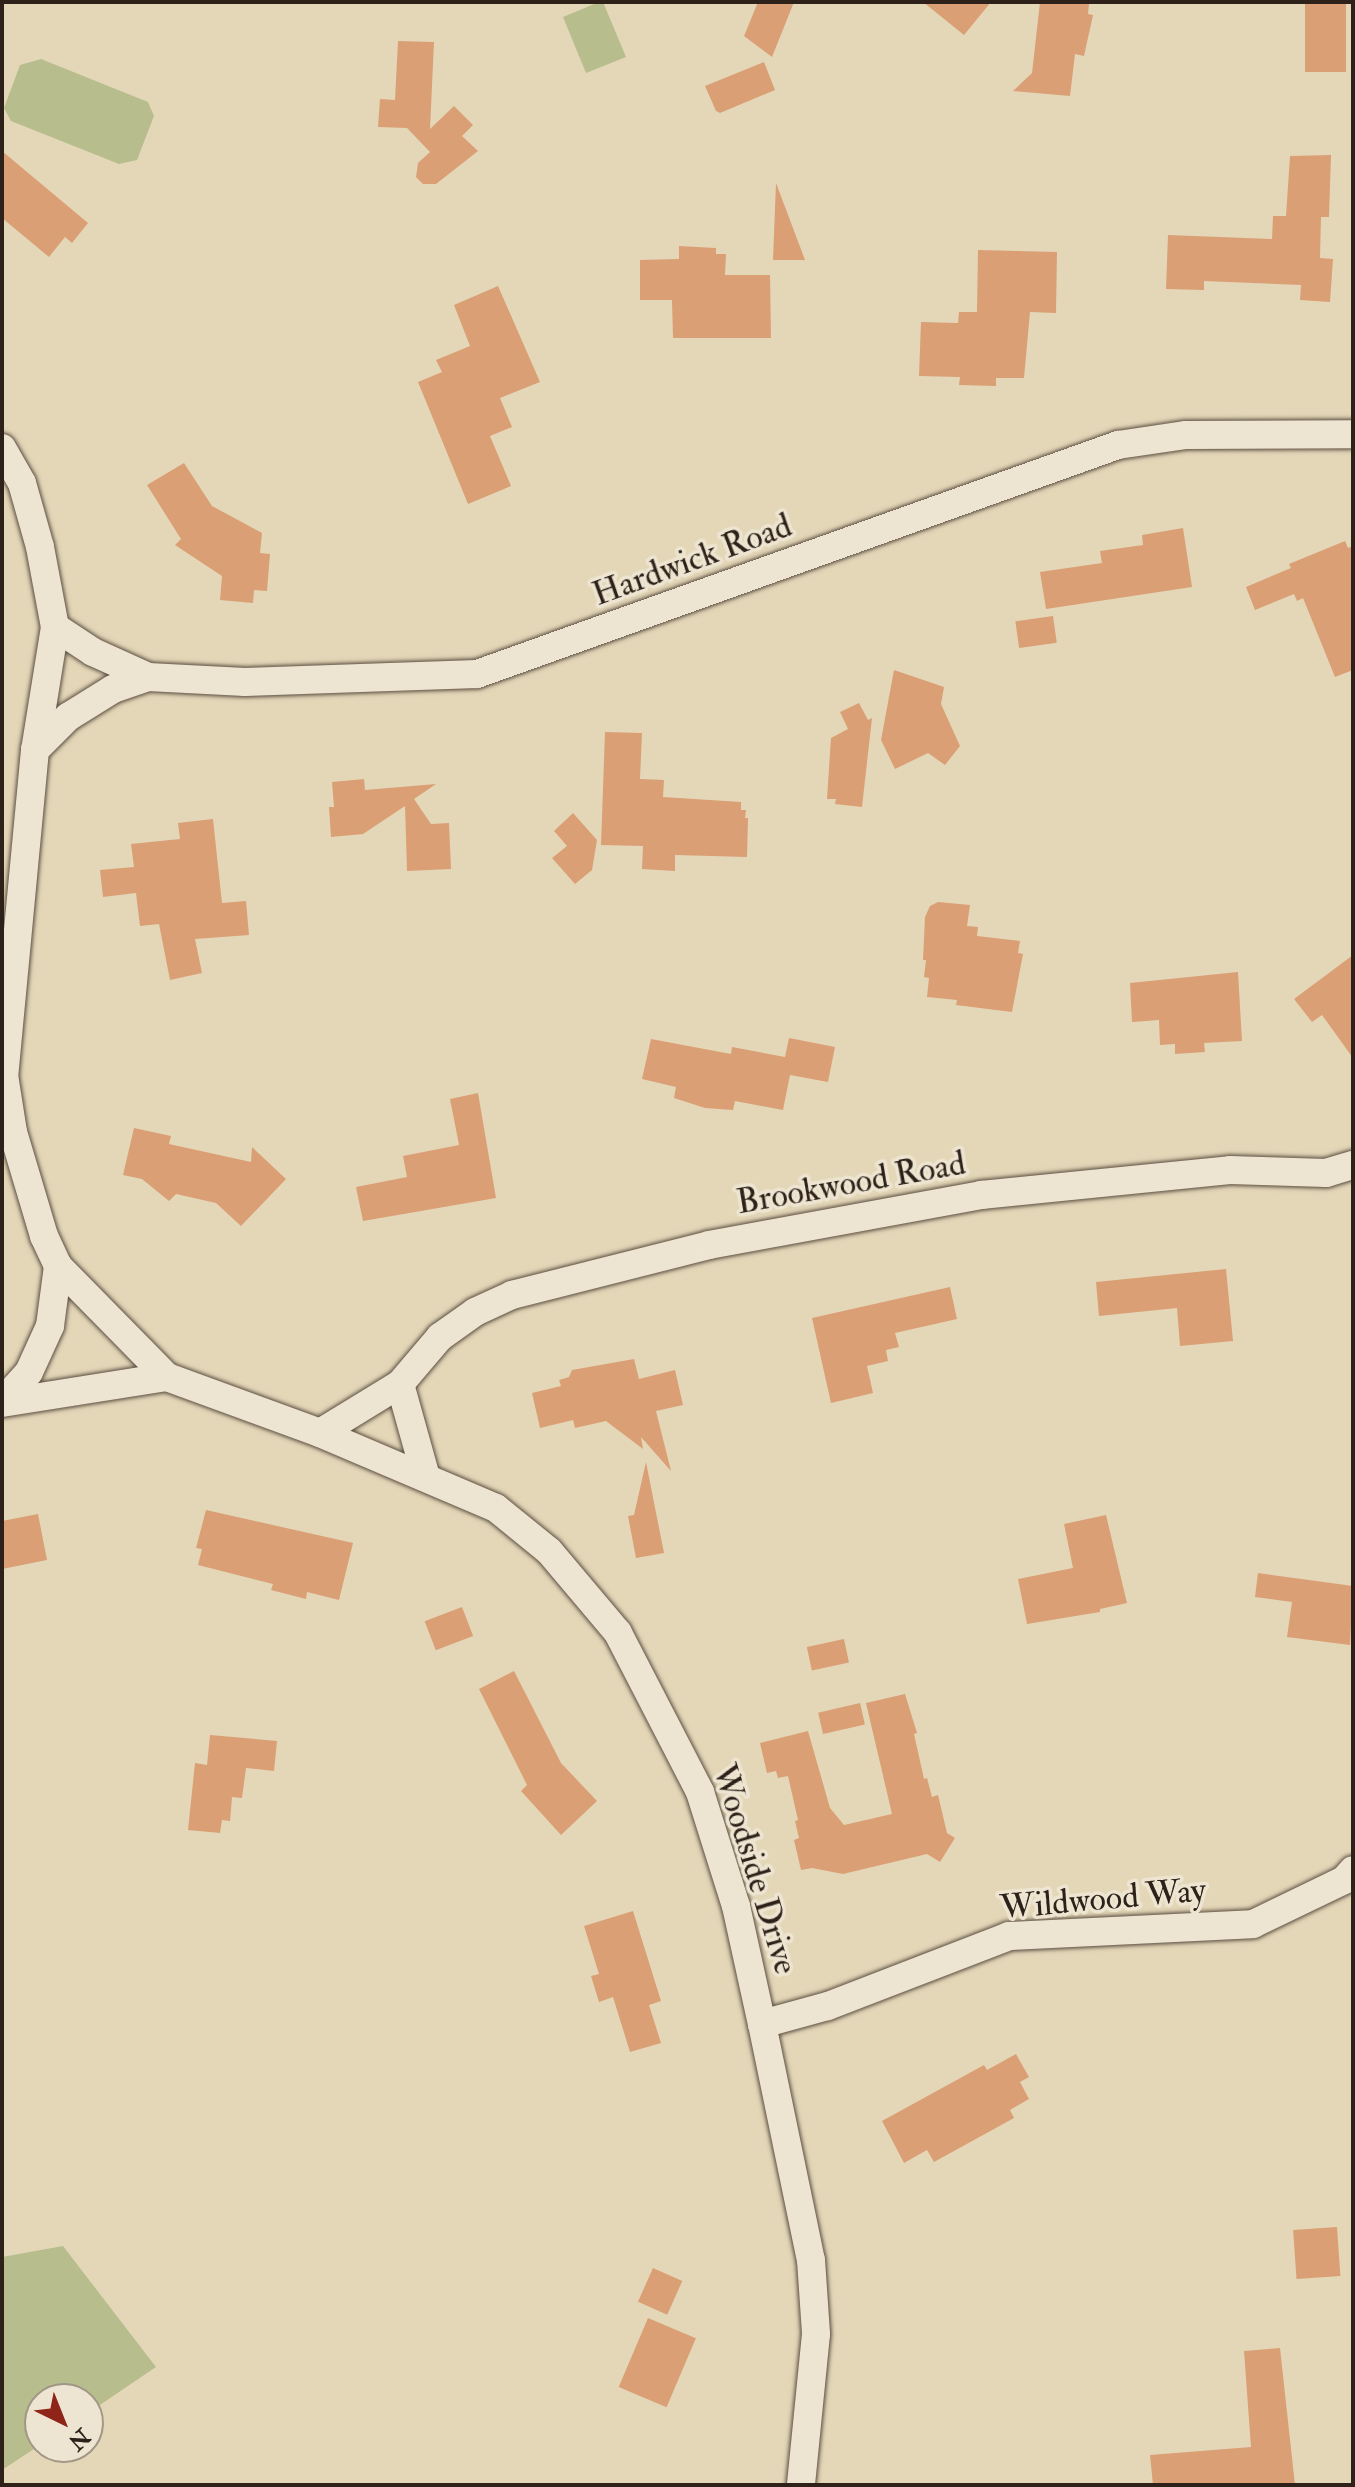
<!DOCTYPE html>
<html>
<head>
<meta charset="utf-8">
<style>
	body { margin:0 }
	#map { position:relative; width:1355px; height:2487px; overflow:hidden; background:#e4d7b8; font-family:"IM FELL Double Pica",serif }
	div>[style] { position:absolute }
	.green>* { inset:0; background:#b7bd8d }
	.building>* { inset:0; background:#da9f75; transform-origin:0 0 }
	.roads { filter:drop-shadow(0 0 2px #5c4e41) drop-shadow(0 0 2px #5c4e41) }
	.minor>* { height:28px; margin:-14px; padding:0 14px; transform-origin:14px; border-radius:14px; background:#ede5d1 }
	span { translate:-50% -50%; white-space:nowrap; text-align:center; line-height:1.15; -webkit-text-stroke:7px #ede5d1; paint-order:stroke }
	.street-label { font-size:34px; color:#2e2119 }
	.frame { position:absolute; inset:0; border:4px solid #2e2119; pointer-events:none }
	.north { position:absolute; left:24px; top:2383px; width:80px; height:80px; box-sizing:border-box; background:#ede5d1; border:2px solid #a19787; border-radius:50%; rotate:137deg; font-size:22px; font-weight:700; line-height:32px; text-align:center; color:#2e2119 }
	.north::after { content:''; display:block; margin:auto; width:28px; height:36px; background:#8f2418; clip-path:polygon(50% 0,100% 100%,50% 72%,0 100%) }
</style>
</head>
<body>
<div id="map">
	<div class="green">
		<i style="clip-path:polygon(599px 2px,603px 2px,626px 57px,586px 73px,563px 17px)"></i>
		<i style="clip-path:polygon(41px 59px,148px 102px,154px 116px,137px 160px,119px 164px,11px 121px,4px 108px,20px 65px)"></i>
		<i style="clip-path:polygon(63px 2246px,156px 2367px,88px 2413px,88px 2399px,40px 2399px,40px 2445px,2px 2470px,2px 2257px)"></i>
	</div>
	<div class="building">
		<i style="clip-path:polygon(758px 2px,794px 2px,772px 57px,744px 36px)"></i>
		<i style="clip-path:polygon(923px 2px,991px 2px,964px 35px)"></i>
		<i style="clip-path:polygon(1040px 2px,1080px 2px,1089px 4px,1088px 14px,1093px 15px,1084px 56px,1075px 54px,1070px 96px,1013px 91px,1032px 73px)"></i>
		<i style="left:1305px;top:2px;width:41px;height:70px"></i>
		<i style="clip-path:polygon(398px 41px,434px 42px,430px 129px,454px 106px,473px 125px,462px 136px,478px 151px,436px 184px,423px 184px,416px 177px,418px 163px,430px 152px,407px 128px,378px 127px,380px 99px,395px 100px)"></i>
		<i style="clip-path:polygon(764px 62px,775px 90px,720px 113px,716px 111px,705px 86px)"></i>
		<i style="clip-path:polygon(2px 151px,88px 223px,72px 243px,65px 237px,49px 257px,2px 218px)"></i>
		<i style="clip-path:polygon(1331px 155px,1329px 217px,1321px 217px,1320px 258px,1333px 259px,1330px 302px,1300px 300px,1301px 285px,1204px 281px,1204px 290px,1166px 289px,1168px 235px,1272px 239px,1273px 216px,1286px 216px,1290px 156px)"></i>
		<i style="clip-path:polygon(776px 183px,805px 260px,773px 260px)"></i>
		<i style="clip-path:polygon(679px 246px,716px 248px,716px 254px,726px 254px,725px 275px,770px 275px,771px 338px,673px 338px,672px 300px,640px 300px,640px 260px,679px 259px)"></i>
		<i style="clip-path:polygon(978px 250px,1057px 252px,1056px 313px,1030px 312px,1024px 378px,996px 378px,996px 386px,959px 385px,960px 377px,919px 376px,921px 322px,958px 323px,959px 312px,977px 312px)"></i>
		<i style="clip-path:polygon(498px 286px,540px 382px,500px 398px,512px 427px,490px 436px,511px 486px,468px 504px,418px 382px,442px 372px,436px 360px,470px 346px,454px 305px)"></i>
		<i style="clip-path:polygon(184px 463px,212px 506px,262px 533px,260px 553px,270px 554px,267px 591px,254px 590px,253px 603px,220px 600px,222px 576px,175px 545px,181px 539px,147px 485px)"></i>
		<i style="clip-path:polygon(1183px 528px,1192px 587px,1046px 609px,1040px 572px,1102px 563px,1100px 551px,1143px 545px,1142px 535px)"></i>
		<i style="clip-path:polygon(1345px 541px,1348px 548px,1353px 546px,1353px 670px,1335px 677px,1303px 598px,1297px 601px,1294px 594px,1255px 610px,1246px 587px,1291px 568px,1289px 564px)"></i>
		<i style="left:1053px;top:616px;width:27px;height:38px;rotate:82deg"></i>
		<i style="clip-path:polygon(894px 670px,944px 687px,941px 704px,960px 746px,945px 765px,928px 753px,895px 769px,881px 740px)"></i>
		<i style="clip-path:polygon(859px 703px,868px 720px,872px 718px,862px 807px,835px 804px,836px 799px,827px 799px,831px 738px,848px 729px,840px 712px)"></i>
		<i style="clip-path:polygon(605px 732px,642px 733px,640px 779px,664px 780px,663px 797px,741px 802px,741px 810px,746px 810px,745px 818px,748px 818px,747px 857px,675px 855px,675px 871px,642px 869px,643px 846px,601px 845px)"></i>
		<i style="clip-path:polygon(364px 779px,365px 790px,436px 784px,414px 799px,431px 824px,449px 823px,451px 869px,407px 871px,405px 806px,363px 834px,331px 837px,329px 807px,334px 807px,332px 782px)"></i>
		<i style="clip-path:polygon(573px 813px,597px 840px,592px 870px,575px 884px,552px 858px,567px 846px,554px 831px)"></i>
		<i style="clip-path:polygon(213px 819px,222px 903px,246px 901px,249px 935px,195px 939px,202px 973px,170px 980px,159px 924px,140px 926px,136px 893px,103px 897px,100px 870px,134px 867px,131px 844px,180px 839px,178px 823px)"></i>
		<i style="clip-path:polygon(938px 902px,970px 905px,967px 926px,978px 927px,977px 936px,1020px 941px,1018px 953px,1023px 954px,1012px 1012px,956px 1005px,957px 1000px,927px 997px,929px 978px,924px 977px,926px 960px,923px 960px,925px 917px,930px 906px)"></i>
		<i style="clip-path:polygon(1353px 955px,1353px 1058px,1322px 1015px,1312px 1022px,1294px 999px)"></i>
		<i style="clip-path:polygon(1238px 972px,1242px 1041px,1204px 1043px,1205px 1052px,1175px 1054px,1175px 1044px,1160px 1045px,1159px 1020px,1132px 1022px,1130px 983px)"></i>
		<i style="clip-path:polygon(789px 1038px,835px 1047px,828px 1082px,790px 1075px,783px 1110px,735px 1101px,733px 1110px,705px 1108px,674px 1098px,676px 1087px,642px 1079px,651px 1039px,731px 1054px,732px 1047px,785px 1057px)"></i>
		<i style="clip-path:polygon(478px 1093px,496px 1198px,363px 1221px,356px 1187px,407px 1177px,403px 1156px,459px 1145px,450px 1099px)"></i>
		<i style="clip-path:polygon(134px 1128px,171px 1136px,169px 1144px,251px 1162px,252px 1147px,286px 1179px,241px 1226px,216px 1203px,176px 1194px,169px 1201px,142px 1179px,123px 1175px)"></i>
		<i style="clip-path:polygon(1226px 1269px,1233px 1341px,1180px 1346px,1177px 1308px,1099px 1316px,1096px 1282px)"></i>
		<i style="clip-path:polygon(950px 1287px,957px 1319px,895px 1333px,899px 1347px,886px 1350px,888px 1361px,867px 1366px,873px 1393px,831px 1403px,812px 1318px)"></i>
		<i style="clip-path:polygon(634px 1359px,639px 1379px,675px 1370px,683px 1405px,656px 1411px,671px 1471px,641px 1437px,643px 1449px,606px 1421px,575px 1428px,573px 1420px,540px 1428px,532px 1393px,561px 1386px,559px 1380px,569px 1377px,572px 1370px)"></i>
		<i style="clip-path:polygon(646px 1462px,664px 1553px,636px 1558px,628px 1516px,634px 1515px)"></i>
		<i style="clip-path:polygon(206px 1510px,353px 1543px,339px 1600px,307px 1592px,306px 1599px,271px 1590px,273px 1584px,198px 1565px,202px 1549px,196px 1548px)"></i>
		<i style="clip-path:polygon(38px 1514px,47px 1560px,2px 1569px,2px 1521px)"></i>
		<i style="clip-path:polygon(1106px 1515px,1127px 1603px,1100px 1609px,1100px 1612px,1027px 1624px,1018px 1579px,1073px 1568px,1064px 1524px)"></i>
		<i style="clip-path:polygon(1258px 1573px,1353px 1586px,1350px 1645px,1287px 1637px,1292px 1602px,1255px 1597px)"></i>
		<i style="left:462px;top:1607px;width:31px;height:40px;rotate:69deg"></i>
		<i style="left:844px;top:1639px;width:24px;height:38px;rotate:78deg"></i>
		<i style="clip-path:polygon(514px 1671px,561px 1763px,597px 1801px,561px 1835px,521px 1791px,527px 1785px,479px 1689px)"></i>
		<i style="clip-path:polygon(905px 1694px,917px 1733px,914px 1734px,924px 1779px,927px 1778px,932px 1797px,938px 1795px,947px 1833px,955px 1838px,940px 1862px,927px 1854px,843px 1874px,812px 1868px,801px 1870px,794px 1840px,799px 1838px,795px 1821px,798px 1820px,788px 1776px,778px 1778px,776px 1771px,767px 1773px,760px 1743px,808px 1731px,830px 1808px,844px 1825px,892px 1814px,866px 1703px)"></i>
		<i style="left:860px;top:1703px;width:22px;height:43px;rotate:77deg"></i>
		<i style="clip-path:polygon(210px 1735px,277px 1741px,274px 1771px,246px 1768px,242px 1798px,232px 1797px,230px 1821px,222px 1820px,220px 1833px,188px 1830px,195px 1763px,207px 1765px)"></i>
		<i style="clip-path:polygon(633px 1911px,661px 2001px,649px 2005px,661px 2043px,630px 2052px,613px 1997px,599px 2002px,591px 1976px,599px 1974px,584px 1926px)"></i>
		<i style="clip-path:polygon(1016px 2054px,1029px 2077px,1020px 2082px,1029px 2099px,1010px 2110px,1014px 2118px,934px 2162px,927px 2150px,904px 2163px,882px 2121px,984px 2065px,987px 2070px)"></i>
		<i style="left:1337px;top:2227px;width:49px;height:44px;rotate:86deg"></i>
		<i style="left:653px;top:2268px;width:32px;height:37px;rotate:24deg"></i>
		<i style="left:648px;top:2318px;width:52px;height:75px;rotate:23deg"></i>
		<i style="clip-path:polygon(1280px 2348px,1295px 2485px,1153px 2485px,1150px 2455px,1251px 2447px,1244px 2351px)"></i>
	</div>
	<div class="roads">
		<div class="minor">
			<i style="left:2px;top:448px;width:40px;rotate:60.3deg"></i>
			<i style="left:22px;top:483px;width:66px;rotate:74.3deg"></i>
			<i style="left:40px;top:547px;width:81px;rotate:79.4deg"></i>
			<i style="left:55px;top:627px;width:125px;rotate:99.2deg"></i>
			<i style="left:35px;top:750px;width:326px;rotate:95.4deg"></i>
			<i style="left:4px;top:1075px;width:58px;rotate:81deg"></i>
			<i style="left:13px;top:1132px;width:109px;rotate:73.4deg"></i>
			<i style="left:44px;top:1236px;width:33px;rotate:65deg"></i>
			<i style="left:58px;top:1266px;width:156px;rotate:45.5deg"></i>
			<i style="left:167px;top:1377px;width:163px;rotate:20.1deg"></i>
			<i style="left:320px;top:1433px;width:191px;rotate:23.1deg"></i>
			<i style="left:496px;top:1508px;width:68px;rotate:39.1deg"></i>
			<i style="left:549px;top:1551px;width:107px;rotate:49.9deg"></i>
			<i style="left:618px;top:1633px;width:179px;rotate:62.7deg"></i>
			<i style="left:700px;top:1792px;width:120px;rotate:72.5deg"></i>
			<i style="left:736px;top:1906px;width:121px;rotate:77.6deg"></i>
			<i style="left:762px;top:2024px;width:241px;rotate:78.3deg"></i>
			<i style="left:811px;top:2260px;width:74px;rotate:86.1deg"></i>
			<i style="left:816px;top:2334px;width:152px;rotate:95.7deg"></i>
			<i style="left:55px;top:627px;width:45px;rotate:33.3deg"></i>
			<i style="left:93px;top:652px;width:60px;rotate:24.4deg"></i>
			<i style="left:148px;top:677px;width:97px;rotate:3deg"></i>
			<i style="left:245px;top:682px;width:232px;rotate:-2deg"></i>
			<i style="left:477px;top:674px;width:681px;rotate:-19.66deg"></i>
			<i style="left:1118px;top:445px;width:69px;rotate:-8.4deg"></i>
			<i style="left:1186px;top:435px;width:167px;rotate:-0.3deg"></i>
			<i style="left:35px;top:750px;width:47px;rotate:-45deg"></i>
			<i style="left:68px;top:717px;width:53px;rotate:-31.9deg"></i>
			<i style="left:113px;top:689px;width:37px;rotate:-19deg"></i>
			<i style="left:400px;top:1384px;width:97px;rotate:74.4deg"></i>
			<i style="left:2px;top:1402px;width:40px;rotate:-48deg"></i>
			<i style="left:29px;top:1372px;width:51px;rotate:-65.5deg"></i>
			<i style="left:50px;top:1326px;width:61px;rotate:-82.4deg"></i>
			<i style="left:2px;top:1403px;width:167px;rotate:-9deg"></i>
			<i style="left:320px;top:1433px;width:94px;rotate:-31.5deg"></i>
			<i style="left:400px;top:1384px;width:62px;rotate:-49.6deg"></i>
			<i style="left:440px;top:1337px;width:43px;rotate:-35.5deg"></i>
			<i style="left:475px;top:1312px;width:41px;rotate:-24.7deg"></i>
			<i style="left:512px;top:1295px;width:203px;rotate:-14.2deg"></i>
			<i style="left:709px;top:1245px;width:277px;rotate:-10.4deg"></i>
			<i style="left:981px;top:1195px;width:250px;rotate:-5.7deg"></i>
			<i style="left:1230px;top:1170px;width:96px;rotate:1.8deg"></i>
			<i style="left:1326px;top:1173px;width:28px;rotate:-17deg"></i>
			<i style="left:762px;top:2024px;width:68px;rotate:-15.3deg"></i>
			<i style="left:828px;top:2006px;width:194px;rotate:-21.1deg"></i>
			<i style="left:1009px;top:1936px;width:244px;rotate:-2.8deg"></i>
			<i style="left:1253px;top:1924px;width:101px;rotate:-25.8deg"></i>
			<i style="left:1344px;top:1880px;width:13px;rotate:-48deg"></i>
		</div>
	</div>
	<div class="street-label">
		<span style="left:692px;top:560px;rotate:-20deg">Hardwick Road</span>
		<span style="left:851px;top:1183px;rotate:-10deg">Brookwood Road</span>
		<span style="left:755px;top:1869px;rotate:73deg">Woodside Drive</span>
		<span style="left:1103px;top:1899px;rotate:-5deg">Wildwood Way</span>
	</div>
	<div class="frame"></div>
	<div class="north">N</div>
</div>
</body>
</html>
